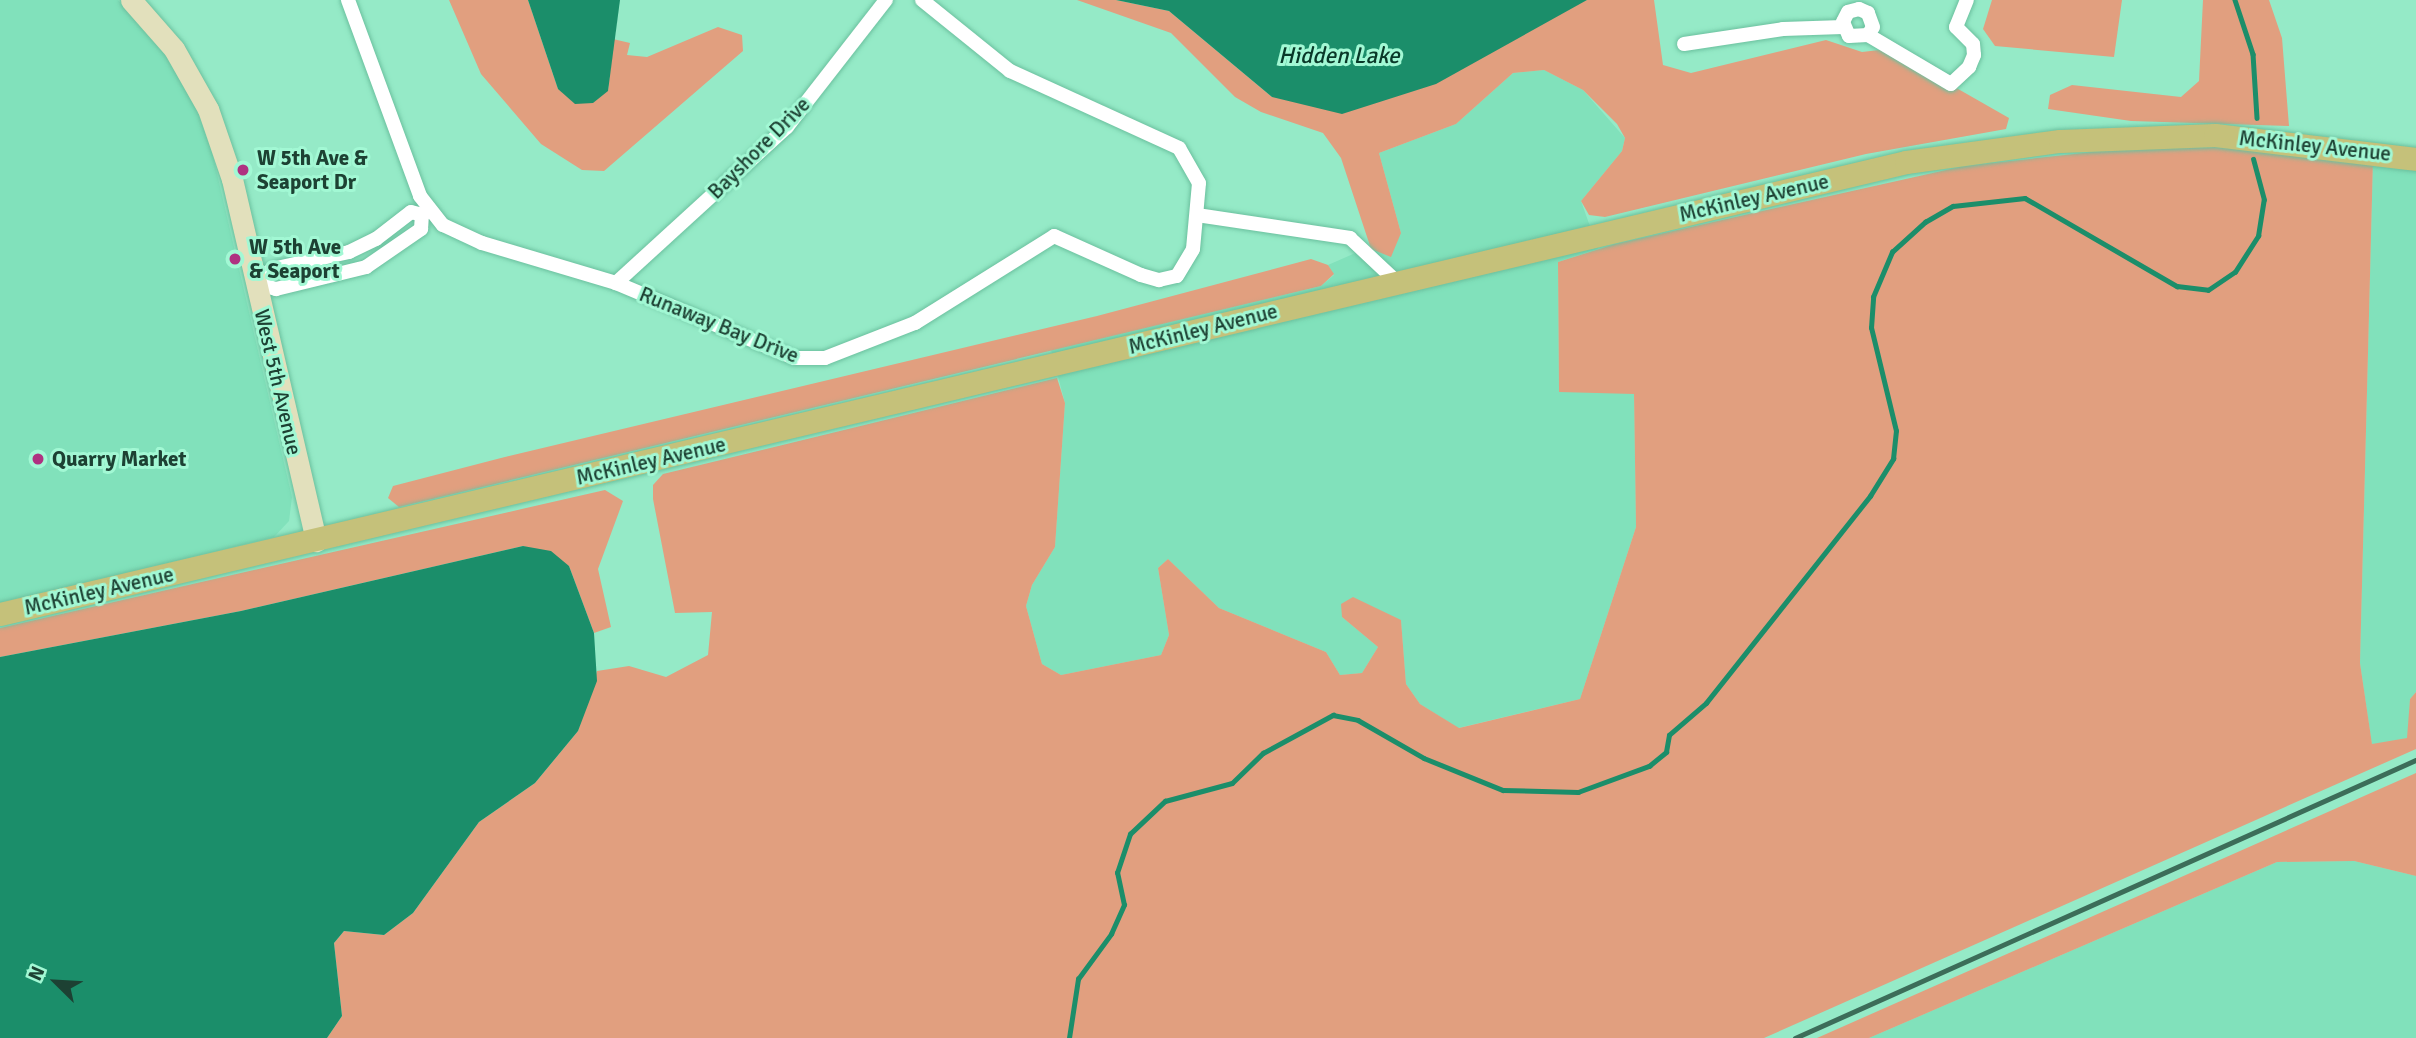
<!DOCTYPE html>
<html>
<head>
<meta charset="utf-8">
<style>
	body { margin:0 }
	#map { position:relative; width:2416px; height:1038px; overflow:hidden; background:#95eac7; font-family:Signika,sans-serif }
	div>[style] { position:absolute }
	.built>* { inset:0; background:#81e1bb }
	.green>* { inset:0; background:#e19f7f }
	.water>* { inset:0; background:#1b8e6a }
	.stream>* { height:4.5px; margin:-2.25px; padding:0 2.25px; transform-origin:2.25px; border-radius:2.25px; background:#1b8e6a }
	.roads { filter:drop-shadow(0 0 2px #6bc09e) drop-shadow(0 0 2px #6bc09e) }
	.street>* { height:14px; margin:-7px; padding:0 7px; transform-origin:7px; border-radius:7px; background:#fff }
	.secondary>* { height:21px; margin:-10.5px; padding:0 10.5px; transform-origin:10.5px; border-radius:10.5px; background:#e2e0bc }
	.primary>* { height:23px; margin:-11.5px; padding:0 11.5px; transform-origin:11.5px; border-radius:11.5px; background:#c5c17a }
	.rail>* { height:4.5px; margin:-2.25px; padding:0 2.25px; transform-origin:2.25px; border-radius:2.25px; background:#3c6d59 }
	.dots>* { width:19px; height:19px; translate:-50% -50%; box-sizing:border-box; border:4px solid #a2f8d4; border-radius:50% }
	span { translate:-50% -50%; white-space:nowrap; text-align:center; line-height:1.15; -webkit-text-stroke:6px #a2f8d4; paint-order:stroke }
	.street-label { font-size:21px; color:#1d4133 }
	.poi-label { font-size:21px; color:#1d4133; font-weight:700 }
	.left { translate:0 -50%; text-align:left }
	.water-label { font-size:23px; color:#093828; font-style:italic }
	.north { position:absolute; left:21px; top:947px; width:70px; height:70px; -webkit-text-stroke:5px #a2f8d4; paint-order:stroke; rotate:294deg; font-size:19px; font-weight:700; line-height:28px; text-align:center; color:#1d4133 }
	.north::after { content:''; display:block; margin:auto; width:24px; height:32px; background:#1d4133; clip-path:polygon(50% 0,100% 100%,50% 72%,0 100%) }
</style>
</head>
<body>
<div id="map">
	<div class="built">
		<i style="clip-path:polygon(0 0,118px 0,159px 46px,192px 97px,212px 152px,292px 497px,289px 521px,274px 537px,0 604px)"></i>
		<i style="clip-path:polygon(1544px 70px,1583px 90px,1625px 138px,1622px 151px,1581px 201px,1598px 249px,1558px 262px,1559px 391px,1634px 393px,1636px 527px,1580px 699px,1458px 728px,1420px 704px,1406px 684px,1401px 620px,1342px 617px,1378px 647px,1362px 673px,1340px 675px,1326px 652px,1219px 608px,1168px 559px,1158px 568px,1169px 635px,1161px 655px,1061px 675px,1042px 664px,1026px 606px,1032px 585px,1055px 547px,1065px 403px,1051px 350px,1321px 286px,1334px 275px,1328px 265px,1401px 233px,1379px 153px,1456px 124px,1513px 73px)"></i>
		<i style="clip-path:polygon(2416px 156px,2416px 692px,2410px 699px,2408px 738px,2372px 745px,2360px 663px,2373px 160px)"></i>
		<i style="clip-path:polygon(2354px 861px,2416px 876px,2416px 1038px,1869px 1038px,2277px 862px)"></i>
	</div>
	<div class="green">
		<i style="clip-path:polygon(449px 0,528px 0,558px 89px,608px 91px,613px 39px,630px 43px,627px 55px,647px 57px,718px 27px,742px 35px,743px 51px,604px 171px,582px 170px,541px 144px,481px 74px)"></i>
		<i style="clip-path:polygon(1077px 0,1116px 0,1169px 11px,1272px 97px,1587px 0,1654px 0,1663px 65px,1691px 73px,1826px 40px,1862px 52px,1888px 49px,2009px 118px,2006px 129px,1866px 154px,1605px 217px,1589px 215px,1581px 201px,1622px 151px,1625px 138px,1617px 124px,1583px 90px,1544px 70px,1513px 73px,1456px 124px,1379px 153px,1401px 233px,1391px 257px,1371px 249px,1341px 158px,1323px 133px,1261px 112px,1235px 97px,1171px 33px)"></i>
		<i style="clip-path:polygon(1992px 0,2122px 0,2114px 57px,1995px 46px,1983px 29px)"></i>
		<i style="clip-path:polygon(2203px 0,2269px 0,2282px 38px,2289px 126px,2131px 121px,2048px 109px,2050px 95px,2072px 85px,2181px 97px,2199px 81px)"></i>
		<i style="clip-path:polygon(2215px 147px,2373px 160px,2360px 663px,2372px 744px,2407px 738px,2410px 699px,2416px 692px,2416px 749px,1764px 1038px,327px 1038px,342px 1016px,334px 943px,344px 931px,384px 935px,413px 913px,479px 822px,535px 783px,578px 731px,597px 671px,629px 666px,666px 677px,708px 655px,712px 612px,675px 613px,653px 499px,653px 485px,663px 474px,1057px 378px,1065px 403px,1055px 547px,1032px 585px,1026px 606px,1042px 664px,1061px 675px,1161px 655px,1169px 635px,1158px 568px,1168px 559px,1219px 608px,1326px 652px,1340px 675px,1362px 673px,1378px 647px,1342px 617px,1341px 604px,1353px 597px,1401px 620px,1406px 684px,1420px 704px,1459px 728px,1580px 699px,1636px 527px,1634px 394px,1559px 392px,1558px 262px,1615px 244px,1964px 166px,2111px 150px)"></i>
		<i style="clip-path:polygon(1311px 259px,1328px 265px,1334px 274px,1321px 286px,399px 507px,388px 498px,393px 486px,501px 458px,1097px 316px)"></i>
		<i style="clip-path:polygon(605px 490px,623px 501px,598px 569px,611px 627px,594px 633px,569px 566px,523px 546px,241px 611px,0 657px,0 628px)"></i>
		<i style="clip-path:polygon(2416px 773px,2416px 876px,2354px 861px,2277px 862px,1869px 1038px,1817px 1038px)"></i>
	</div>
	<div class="water">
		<i style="clip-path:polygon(528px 0,620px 0,608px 91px,593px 103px,575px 104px,558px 89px)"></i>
		<i style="clip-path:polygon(1116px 0,1587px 0,1436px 84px,1342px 114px,1272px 97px,1169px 11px)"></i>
		<i style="clip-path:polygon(523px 546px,551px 551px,569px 566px,594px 633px,597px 681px,578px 731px,535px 783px,479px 822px,413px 913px,384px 935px,344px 931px,334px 943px,342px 1016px,327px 1038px,0 1038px,0 657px,241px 611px)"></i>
	</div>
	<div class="stream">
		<i style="left:2235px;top:0;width:57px;rotate:71.6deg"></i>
		<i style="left:2253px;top:54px;width:64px;rotate:86.4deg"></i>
		<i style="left:1069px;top:1038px;width:60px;rotate:-81.3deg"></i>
		<i style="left:1078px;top:979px;width:56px;rotate:-53.7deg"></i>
		<i style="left:1111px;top:934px;width:32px;rotate:-66deg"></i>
		<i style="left:1124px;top:905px;width:33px;rotate:-102deg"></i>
		<i style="left:1117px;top:873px;width:41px;rotate:-71.6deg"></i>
		<i style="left:1130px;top:834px;width:48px;rotate:-43.3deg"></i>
		<i style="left:1165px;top:801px;width:69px;rotate:-15deg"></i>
		<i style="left:1232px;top:783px;width:43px;rotate:-44.1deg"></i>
		<i style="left:1263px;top:753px;width:80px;rotate:-28.5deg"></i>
		<i style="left:1333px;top:715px;width:25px;rotate:11deg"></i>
		<i style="left:1358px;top:720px;width:76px;rotate:29.9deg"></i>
		<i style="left:1424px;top:758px;width:85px;rotate:22.1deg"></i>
		<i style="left:1503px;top:790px;width:75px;rotate:1.5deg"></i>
		<i style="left:1578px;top:792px;width:76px;rotate:-20.1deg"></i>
		<i style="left:1649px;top:766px;width:22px;rotate:-39deg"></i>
		<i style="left:1666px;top:752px;width:17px;rotate:-80deg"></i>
		<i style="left:1669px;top:735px;width:49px;rotate:-40.9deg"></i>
		<i style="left:1706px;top:703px;width:264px;rotate:-51.6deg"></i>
		<i style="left:1870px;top:496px;width:44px;rotate:-58.1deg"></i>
		<i style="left:1893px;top:459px;width:28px;rotate:-84deg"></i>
		<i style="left:1896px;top:431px;width:106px;rotate:-103.6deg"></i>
		<i style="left:1871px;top:328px;width:31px;rotate:-86deg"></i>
		<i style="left:1873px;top:297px;width:49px;rotate:-67.1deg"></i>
		<i style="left:1892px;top:252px;width:45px;rotate:-42.3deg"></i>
		<i style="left:1925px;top:222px;width:32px;rotate:-30deg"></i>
		<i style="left:1953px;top:206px;width:72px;rotate:-6.3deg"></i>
		<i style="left:2025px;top:198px;width:176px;rotate:30.1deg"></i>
		<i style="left:2177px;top:286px;width:31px;rotate:7deg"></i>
		<i style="left:2208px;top:290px;width:32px;rotate:-34deg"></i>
		<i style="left:2235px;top:272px;width:43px;rotate:-57.4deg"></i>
		<i style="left:2258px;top:236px;width:36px;rotate:-81deg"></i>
		<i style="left:2264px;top:200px;width:42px;rotate:-105deg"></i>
	</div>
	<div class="roads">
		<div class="street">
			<i style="left:348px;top:0;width:209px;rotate:69.8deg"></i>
			<i style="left:420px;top:196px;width:37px;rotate:52deg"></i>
			<i style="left:443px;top:225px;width:43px;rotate:24.8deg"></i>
			<i style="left:482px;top:243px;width:140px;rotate:16.6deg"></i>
			<i style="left:616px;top:283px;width:193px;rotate:22.8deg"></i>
			<i style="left:794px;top:358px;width:31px"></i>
			<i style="left:825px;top:358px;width:97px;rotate:-21.3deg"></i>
			<i style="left:915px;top:323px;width:164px;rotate:-32deg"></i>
			<i style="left:1054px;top:236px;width:95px;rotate:24.1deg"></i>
			<i style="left:1141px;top:275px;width:19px;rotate:16deg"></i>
			<i style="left:1159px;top:280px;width:18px;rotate:-13deg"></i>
			<i style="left:1177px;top:276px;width:31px;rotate:-59deg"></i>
			<i style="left:1193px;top:249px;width:66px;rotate:-84.8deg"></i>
			<i style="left:1199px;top:183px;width:40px;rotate:-119.7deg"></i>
			<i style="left:1179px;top:148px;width:186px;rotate:-155.5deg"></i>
			<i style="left:1010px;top:71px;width:113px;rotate:-141.1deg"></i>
			<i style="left:1868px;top:35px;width:9px;rotate:-58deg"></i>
			<i style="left:1873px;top:27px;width:15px;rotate:-110deg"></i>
			<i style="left:1868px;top:13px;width:10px;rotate:-156deg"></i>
			<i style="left:1859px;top:9px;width:11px;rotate:165deg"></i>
			<i style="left:1848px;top:12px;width:11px;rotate:117deg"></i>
			<i style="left:1843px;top:22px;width:15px;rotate:67deg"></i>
			<i style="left:1849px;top:36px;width:19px;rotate:-3deg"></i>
			<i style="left:1868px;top:35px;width:96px;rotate:30.6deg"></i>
			<i style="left:1951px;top:84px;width:25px;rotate:-43deg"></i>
			<i style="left:1969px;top:67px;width:13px;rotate:-67deg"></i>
			<i style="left:1974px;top:55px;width:11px;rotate:-95deg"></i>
			<i style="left:1973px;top:44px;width:24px;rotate:-135deg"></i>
			<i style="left:1956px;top:27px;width:29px;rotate:-68deg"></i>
			<i style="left:1684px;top:44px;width:100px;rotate:-8.6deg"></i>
			<i style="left:1783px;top:29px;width:60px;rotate:-1.9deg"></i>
			<i style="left:1197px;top:215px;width:155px;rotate:8.5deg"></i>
			<i style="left:1350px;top:238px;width:66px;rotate:43.2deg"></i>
			<i style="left:256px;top:283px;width:21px;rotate:17deg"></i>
			<i style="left:276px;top:289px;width:93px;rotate:-13.7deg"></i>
			<i style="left:366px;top:267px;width:67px;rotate:-34.6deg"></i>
			<i style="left:421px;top:229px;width:14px;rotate:-86deg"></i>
			<i style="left:422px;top:215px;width:9px;rotate:-36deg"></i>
			<i style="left:256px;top:283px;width:21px;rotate:-41deg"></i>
			<i style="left:272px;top:269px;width:79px;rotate:-12.4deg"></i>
			<i style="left:349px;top:252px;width:30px;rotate:-26deg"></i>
			<i style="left:376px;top:239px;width:44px;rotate:-37.6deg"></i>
			<i style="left:411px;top:212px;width:11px;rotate:15deg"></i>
			<i style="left:616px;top:283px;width:231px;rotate:-42.4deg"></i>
			<i style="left:787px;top:127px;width:161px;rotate:-52.1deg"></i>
		</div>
		<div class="secondary">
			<i style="left:131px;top:0;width:65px;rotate:48.7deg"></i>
			<i style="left:174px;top:49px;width:69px;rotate:60.5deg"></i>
			<i style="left:208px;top:109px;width:74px;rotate:71.1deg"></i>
			<i style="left:232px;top:179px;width:372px;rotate:76.9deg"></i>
		</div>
		<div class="primary">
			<i style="left:0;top:614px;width:1959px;rotate:-13.34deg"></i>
			<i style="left:1906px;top:162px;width:155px;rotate:-7.8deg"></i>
			<i style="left:2060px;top:141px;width:155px;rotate:-2.2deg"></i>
			<i style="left:2215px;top:135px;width:202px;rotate:6.8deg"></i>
		</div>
	</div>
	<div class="rail">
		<i style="left:1795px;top:1038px;width:680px;rotate:-24.12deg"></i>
	</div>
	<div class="dots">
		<i style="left:243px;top:170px;background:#af3281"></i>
		<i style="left:235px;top:259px;background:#af3281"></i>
		<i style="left:38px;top:459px;background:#af3281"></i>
	</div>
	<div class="street-label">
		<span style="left:2315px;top:146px;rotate:6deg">McKinley Avenue</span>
		<span style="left:759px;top:148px;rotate:-45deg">Bayshore Drive</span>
		<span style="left:1754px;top:198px;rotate:-13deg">McKinley Avenue</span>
		<span style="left:719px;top:325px;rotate:22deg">Runaway Bay Drive</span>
		<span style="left:1203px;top:329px;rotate:-14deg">McKinley Avenue</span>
		<span style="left:278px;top:382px;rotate:77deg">West 5th Avenue</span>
		<span style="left:651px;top:461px;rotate:-13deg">McKinley Avenue</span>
		<span style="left:99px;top:591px;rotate:-13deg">McKinley Avenue</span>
	</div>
	<div class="poi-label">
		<span class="left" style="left:257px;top:170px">W 5th Ave &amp;<br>Seaport Dr</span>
		<span class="left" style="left:249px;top:259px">W 5th Ave<br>&amp; Seaport</span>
		<span class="left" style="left:52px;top:459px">Quarry Market</span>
	</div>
	<div class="water-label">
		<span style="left:1339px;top:56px">Hidden Lake</span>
	</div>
	<div class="north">N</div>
</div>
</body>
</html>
